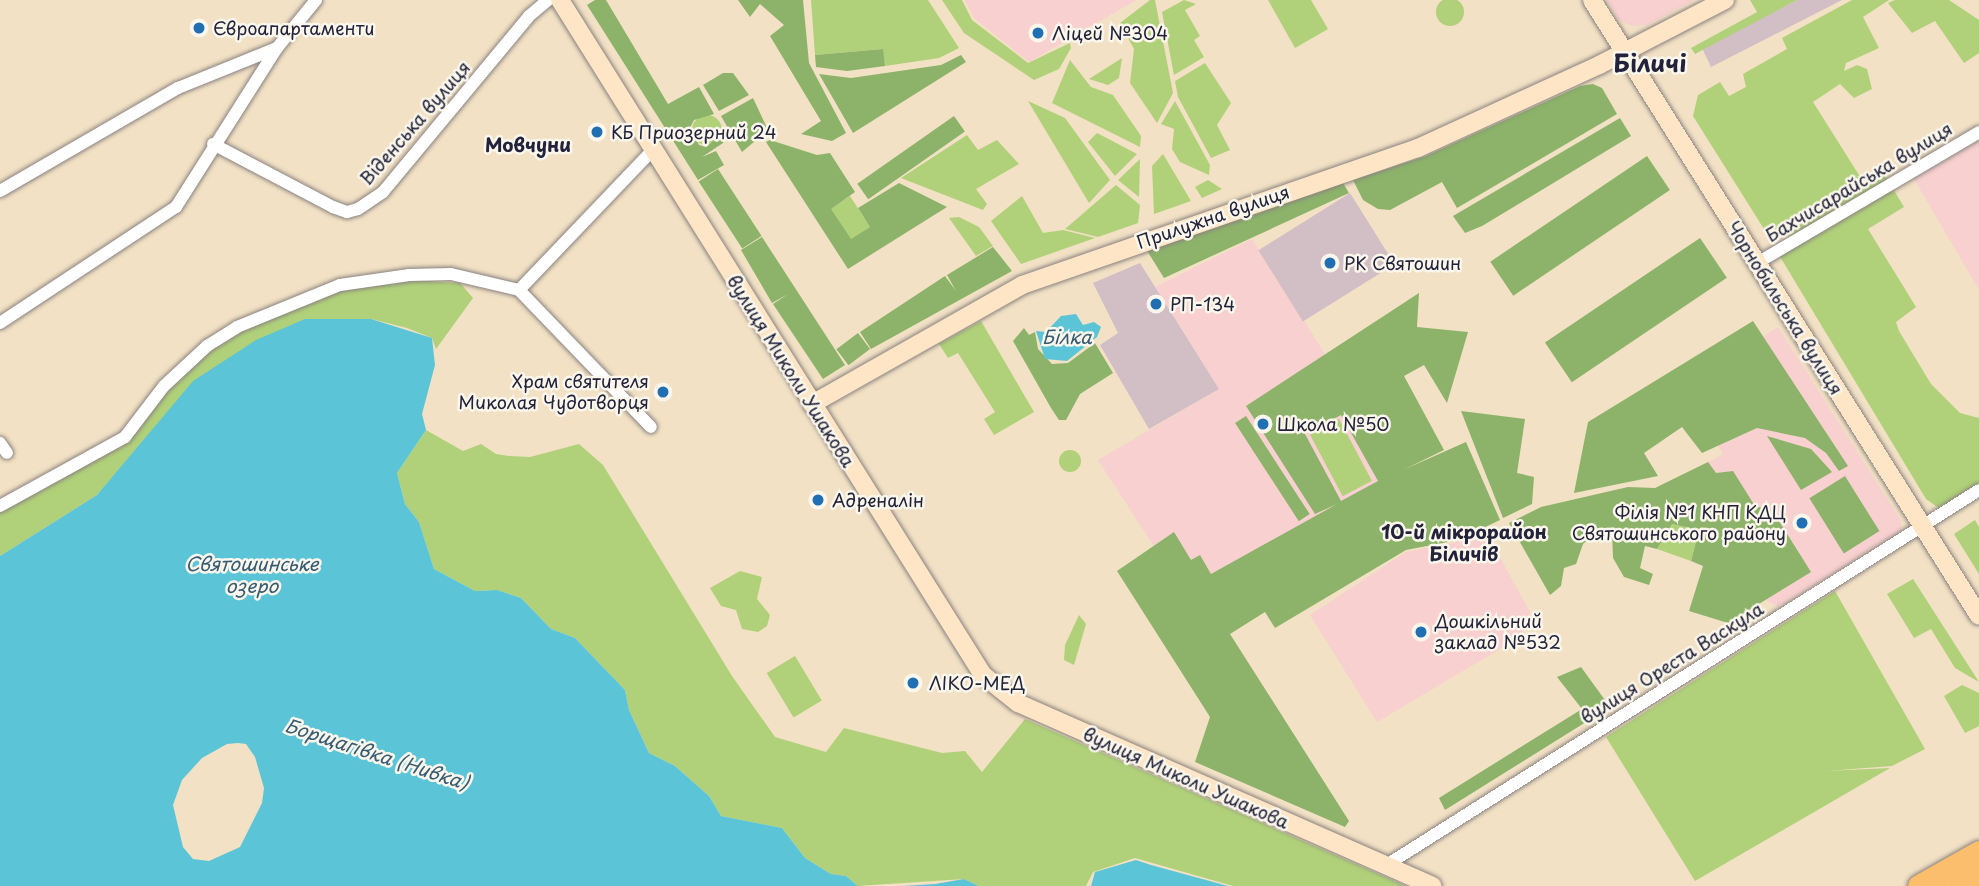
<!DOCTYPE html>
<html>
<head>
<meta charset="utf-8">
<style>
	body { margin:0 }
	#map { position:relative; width:1979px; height:886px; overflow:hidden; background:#f2e1c4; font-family:"Playpen Sans",sans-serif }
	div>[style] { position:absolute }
	.built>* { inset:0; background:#f7d0cf }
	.industrial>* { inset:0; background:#d2bec5; transform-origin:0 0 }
	.green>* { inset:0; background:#b0d179; transform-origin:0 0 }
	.round { border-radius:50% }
	.forest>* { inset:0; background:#8cb369; transform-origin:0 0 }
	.water>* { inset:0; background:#5bc5d7 }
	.roads { filter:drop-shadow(0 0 2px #8a8280) drop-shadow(0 0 2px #8a8280) }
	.street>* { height:12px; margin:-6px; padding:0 6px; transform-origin:6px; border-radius:6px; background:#fff }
	.secondary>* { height:18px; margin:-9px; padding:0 9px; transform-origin:9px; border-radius:9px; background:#fde5c5 }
	.highway>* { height:23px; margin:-11.5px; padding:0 11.5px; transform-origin:11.5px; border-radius:11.5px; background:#fabe6d }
	.dots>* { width:19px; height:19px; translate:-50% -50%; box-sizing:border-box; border:4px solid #fbf7ec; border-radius:50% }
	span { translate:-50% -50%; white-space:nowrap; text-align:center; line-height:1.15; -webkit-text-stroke:5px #fbf7ec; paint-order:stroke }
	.poi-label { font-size:18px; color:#22223b }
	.left { translate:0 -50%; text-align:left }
	.right { translate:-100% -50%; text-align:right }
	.street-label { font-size:18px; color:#22223b }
	.neighbourhood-label { font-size:19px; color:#22223b; font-weight:700 }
	.water-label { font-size:19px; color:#365b72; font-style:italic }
	.district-label { font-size:24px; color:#22223b; font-weight:700 }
</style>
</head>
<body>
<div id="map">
	<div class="built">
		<i style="clip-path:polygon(965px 0,1136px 0,1029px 62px,974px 18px)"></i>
		<i style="clip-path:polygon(1607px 0,1694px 0,1647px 25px,1632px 26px,1619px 20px)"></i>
		<i style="clip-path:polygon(1979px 141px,1979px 290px,1914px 179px)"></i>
		<i style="clip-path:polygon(1252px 239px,1424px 510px,1256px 611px,1177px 582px,1098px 460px,1219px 389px,1155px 287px)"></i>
		<i style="clip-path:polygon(1778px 327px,1901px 521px,1901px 531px,1779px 607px,1767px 601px,1689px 473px,1723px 454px,1683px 390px)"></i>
		<i style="clip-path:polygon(1488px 536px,1530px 612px,1528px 625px,1515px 640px,1377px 722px,1310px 615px,1406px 552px)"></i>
	</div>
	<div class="industrial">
		<i style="clip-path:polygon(1797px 0,1842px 0,1711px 67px,1702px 48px)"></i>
		<i style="left:1350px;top:193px;width:84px;height:108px;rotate:58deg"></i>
		<i style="clip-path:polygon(1140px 263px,1219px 389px,1149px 429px,1100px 345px,1118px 333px,1093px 283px)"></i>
	</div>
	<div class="green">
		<i class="round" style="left:1436px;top:-2px;width:28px;height:28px"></i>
		<i style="clip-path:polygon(811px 0,928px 0,959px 48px,939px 58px,885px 66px,882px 49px,815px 55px)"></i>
		<i style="clip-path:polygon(942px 0,962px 0,972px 20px,1028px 63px,1070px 43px,1071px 48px,1059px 69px,1034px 80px,964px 33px)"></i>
		<i style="clip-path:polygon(1150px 0,1155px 0,1173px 93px,1157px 123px,1130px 83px,1134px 49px,1120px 23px)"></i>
		<i style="clip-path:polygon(1184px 0,1196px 4px,1185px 10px,1200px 36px,1194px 40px,1204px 57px,1174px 75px,1162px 12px)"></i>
		<i style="clip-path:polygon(1268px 0,1311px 0,1328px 29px,1295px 48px)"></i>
		<i style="clip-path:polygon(1750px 0,1797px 0,1695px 54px,1691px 48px,1757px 12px)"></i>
		<i style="clip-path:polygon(1852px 0,1889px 0,1863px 17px,1879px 48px,1846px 63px,1844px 71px,1857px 65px,1867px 69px,1872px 89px,1854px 98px,1840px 84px,1813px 102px,1864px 183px,1883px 172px,1904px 207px,1868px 229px,1916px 307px,1896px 322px,1899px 331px,1931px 384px,1960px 413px,1979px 418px,1979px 485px,1940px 509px,1926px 499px,1779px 255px,1795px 236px,1769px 237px,1693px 116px,1698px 95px,1720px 82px,1729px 96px,1746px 87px,1743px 74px,1787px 49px,1782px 38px)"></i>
		<i style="clip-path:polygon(1895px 0,1949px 0,1979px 20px,1979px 53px,1964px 63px,1935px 21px,1912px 33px,1888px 3px)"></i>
		<i style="clip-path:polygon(1122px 58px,1119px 78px,1108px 85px,1089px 79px)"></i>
		<i style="clip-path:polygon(1070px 60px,1091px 87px,1113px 95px,1141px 136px,1140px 147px,1052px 103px)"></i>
		<i style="clip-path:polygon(1205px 63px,1231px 103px,1217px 125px,1230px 150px,1211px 158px,1178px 97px,1175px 81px)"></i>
		<i style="clip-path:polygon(1028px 101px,1065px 118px,1110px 180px,1089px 203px)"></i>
		<i style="clip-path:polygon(1175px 101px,1210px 165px,1209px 175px,1180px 162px,1172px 149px,1174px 129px,1161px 124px)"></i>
		<i class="round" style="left:692px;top:115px;width:30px;height:30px"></i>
		<i style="clip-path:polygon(1097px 133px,1137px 154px,1115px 176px,1088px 142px)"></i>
		<i style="clip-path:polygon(967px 135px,978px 150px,997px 140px,1019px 164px,976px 189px,987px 204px,983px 210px,901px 178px)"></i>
		<i style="clip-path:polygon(1163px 154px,1191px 201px,1154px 214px,1152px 166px)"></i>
		<i style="clip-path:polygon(1140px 159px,1139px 197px,1118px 180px)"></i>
		<i style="clip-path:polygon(1208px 180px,1222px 189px,1202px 198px,1195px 187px)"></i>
		<i style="clip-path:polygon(1116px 185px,1140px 205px,1138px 223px,1098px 237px,1065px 229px)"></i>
		<i style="left:850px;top:196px;width:37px;height:24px;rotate:57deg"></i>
		<i style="clip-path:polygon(1022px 196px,1043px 233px,1063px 230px,1095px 238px,1021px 264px,991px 221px)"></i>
		<i style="clip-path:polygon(959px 217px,979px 227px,993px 246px,976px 256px,949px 218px)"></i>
		<i style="clip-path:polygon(408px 280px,460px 283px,473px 298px,436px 349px,432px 338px,407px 328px,371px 319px,305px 319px,145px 442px,97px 495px,0 556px,0 510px,129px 439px,159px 399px,206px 354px,243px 331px,339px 290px)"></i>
		<i style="clip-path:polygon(981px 321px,1034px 412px,994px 435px,984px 419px,995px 412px,958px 353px,948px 358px,939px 344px)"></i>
		<i style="left:1339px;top:419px;width:70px;height:33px;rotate:62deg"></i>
		<i style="clip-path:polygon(426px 430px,463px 451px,481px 444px,496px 454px,509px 456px,530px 457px,579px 444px,603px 465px,732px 676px,775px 737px,826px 752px,844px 728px,942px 753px,965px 751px,982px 772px,1025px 719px,1406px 886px,1233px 886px,1135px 858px,1093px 872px,1086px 886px,979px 886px,964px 879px,858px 886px,846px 876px,831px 874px,805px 858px,782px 828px,721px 816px,709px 796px,675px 766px,649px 753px,629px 710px,625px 690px,575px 638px,551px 629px,521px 598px,497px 590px,475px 591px,434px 569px,419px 522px,405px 504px,397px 473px)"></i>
		<i class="round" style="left:1059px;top:450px;width:22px;height:22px"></i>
		<i style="clip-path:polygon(1975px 520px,1979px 527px,1979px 574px,1954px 534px)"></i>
		<i style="clip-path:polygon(1672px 524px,1699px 530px,1691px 561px,1657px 549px)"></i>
		<i style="clip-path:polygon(740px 571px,762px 577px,757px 599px,770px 615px,767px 626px,758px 632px,742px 629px,736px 610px,721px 606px,710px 588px)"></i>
		<i style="clip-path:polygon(1913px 579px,1979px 682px,1955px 668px,1931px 629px,1914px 638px,1887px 594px)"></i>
		<i style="clip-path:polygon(1835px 591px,1925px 749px,1892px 766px,1826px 771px,1890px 768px,1695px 881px,1606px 737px)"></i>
		<i style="clip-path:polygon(1079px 615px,1086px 624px,1074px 665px,1064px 660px,1065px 645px)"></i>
		<i style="left:795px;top:656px;width:52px;height:33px;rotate:59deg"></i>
		<i style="clip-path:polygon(1962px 685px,1979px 693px,1979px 726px,1965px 733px,1944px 696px)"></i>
	</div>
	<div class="forest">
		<i style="clip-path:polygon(595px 0,606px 0,668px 104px,699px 87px,714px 114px,694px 120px,690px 128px,699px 145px,706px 147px,726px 131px,723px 143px,702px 157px,716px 151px,724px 165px,698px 180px,587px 5px)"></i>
		<i style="clip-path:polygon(738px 0,803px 0,809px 63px,846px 133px,832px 141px,801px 134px,821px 121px,770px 36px,784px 25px,760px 4px,750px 17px)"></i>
		<i style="clip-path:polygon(883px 49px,885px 66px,847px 71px,816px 67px,815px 55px)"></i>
		<i style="clip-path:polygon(961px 55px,966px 62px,853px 133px,819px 74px,851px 78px,941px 65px)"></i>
		<i style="clip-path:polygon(723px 73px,733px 73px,749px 95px,719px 111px,703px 85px)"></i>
		<i style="clip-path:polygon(1593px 84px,1602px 88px,1617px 114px,1457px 208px,1442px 182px,1390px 210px,1378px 209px,1363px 200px,1353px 180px,1426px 156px,1580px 86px)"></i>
		<i style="clip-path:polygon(753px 98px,768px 130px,742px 152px,721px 116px)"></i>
		<i style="left:954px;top:116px;width:19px;height:118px;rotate:55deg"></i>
		<i style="clip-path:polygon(1620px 118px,1631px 136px,1482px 226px,1465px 233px,1453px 216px)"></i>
		<i style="clip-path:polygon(770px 140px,817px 155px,830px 153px,855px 192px,831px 209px,851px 239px,870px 227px,858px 208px,899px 183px,947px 207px,848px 269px,766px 142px)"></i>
		<i style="left:1647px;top:156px;width:41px;height:189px;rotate:56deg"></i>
		<i style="left:718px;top:169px;width:80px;height:23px;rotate:57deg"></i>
		<i style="clip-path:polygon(1343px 183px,1349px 193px,1164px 278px,1146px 249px)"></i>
		<i style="clip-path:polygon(762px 237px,845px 365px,823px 379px,773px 304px,788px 294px,772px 303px,741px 250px)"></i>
		<i style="left:1700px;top:238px;width:48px;height:187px;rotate:56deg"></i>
		<i style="clip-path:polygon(993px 247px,1012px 271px,871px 349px,860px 332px,945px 276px,956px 291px,947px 275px)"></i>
		<i style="clip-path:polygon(evenodd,1419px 293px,1417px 327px,1468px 332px,1447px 403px,1424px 365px,1404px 376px,1444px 450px,1403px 470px,1466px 442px,1500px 520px,1458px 540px,1406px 550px,1275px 628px,1265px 612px,1230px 634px,1349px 821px,1345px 827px,1195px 762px,1210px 717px,1117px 571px,1174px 532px,1191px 560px,1200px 555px,1211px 574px,1337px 504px,1315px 514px,1246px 406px,1419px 293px,1341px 415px,1378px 481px,1341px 501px,1305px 434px,1341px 415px)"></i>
		<i style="clip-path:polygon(1753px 321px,1848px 466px,1839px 471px,1826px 453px,1805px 438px,1757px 428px,1702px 453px,1682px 427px,1644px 453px,1658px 476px,1574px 493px,1588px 422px)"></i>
		<i style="clip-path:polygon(1024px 328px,1029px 335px,1035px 332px,1038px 349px,1052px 364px,1068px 363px,1095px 343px,1113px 373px,1080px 394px,1066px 420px,1059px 420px,1051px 408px,1013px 341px)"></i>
		<i style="left:858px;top:333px;width:20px;height:27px;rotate:53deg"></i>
		<i style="clip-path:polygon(1461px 411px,1525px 419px,1517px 473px,1534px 477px,1532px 504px,1503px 518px)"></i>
		<i style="left:1246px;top:416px;width:117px;height:13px;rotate:57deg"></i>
		<i style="clip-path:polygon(1767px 436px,1811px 449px,1832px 472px,1801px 490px)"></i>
		<i style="clip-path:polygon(1708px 462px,1716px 473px,1733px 471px,1755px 506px,1772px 510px,1811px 572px,1728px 623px,1689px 611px,1703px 566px,1691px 561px,1699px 530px,1672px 524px,1657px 549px,1645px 546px,1640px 568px,1653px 574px,1649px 585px,1624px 577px,1613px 558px,1612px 531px,1595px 533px,1583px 544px,1576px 564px,1564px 568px,1561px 586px,1550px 595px,1509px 523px,1541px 507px,1628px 487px,1655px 488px)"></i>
		<i style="left:1845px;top:476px;width:65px;height:42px;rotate:58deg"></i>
		<i style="clip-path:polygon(1581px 667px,1610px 707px,1445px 810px,1439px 798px,1582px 709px,1557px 677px)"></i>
	</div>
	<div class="water">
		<i style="clip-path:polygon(1076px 314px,1083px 325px,1094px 322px,1101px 327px,1097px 337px,1067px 361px,1045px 359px,1036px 331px,1046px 332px,1061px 316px)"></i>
		<i style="clip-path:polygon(evenodd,305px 319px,371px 319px,432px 338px,435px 365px,422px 414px,426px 430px,397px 473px,405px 504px,419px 522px,434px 569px,475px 591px,497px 590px,521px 598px,551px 629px,575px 638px,625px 690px,629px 710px,649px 753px,675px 766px,709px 796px,721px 816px,782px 828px,805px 858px,831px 874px,846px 876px,858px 886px,0 886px,0 556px,97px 495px,193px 381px,256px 340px,305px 319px,238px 743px,246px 744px,255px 757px,264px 788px,262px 803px,240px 847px,209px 861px,193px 859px,183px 847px,173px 805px,182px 780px,202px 758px,227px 744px,238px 743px)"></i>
		<i style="clip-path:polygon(1136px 860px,1151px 865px,1228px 886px,1091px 886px,1095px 872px)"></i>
		<i style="clip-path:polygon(964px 879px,979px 886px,902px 886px,935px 884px)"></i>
	</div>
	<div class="roads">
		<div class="street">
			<i style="left:213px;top:144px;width:136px;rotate:27.7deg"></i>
			<i style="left:333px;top:207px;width:15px;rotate:20deg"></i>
			<i style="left:347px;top:212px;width:11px;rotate:-15deg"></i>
			<i style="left:358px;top:209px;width:30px;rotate:-34deg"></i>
			<i style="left:383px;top:192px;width:229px;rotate:-50.3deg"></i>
			<i style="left:529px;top:16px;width:25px;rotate:-40deg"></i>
			<i style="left:0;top:191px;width:206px;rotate:-30.1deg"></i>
			<i style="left:178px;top:88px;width:107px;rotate:-22deg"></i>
			<i style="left:277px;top:48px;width:62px;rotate:-50.9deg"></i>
			<i style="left:1757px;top:263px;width:258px;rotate:-30.5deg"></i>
			<i style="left:519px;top:290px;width:194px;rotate:-46.3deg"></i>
			<i style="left:0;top:323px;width:211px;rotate:-33.4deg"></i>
			<i style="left:176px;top:207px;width:188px;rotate:-57.6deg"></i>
			<i style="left:0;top:443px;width:12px;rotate:55deg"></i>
			<i style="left:0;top:506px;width:143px;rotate:-28.9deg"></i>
			<i style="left:125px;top:437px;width:64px;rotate:-52.6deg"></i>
			<i style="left:164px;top:386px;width:59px;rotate:-42.9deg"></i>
			<i style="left:207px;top:346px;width:36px;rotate:-32deg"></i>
			<i style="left:237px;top:327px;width:111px;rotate:-22.2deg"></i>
			<i style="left:340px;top:285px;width:70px;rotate:-8.2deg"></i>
			<i style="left:409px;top:275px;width:42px;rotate:-1.4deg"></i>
			<i style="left:451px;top:274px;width:70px;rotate:13.2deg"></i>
			<i style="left:519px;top:290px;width:190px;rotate:46.1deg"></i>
			<i style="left:1385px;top:866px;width:703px;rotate:-32.33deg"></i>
		</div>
		<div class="secondary">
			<i style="left:560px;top:0;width:797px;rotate:57.93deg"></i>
			<i style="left:983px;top:675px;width:45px;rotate:38.7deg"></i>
			<i style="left:1018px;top:703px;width:453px;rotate:23.8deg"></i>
			<i style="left:1592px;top:0;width:727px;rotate:57.86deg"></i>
			<i style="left:812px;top:404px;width:241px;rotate:-29.5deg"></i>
			<i style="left:1022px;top:285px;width:419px;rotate:-19.1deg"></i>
			<i style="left:1418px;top:148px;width:199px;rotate:-24.6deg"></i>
			<i style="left:1599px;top:65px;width:142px;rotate:-27.3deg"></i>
		</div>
		<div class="highway">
			<i style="left:1919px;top:886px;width:69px;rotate:-29.5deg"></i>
			<i style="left:1955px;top:886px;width:28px;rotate:-32deg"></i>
		</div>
	</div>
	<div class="dots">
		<i style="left:199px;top:28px;background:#1f6fb2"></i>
		<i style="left:1038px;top:33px;background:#1f6fb2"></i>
		<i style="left:597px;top:132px;background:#1f6fb2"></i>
		<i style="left:1330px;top:263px;background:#1f6fb2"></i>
		<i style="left:1156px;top:304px;background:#1f6fb2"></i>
		<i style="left:663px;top:392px;background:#1f6fb2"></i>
		<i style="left:1263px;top:424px;background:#1f6fb2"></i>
		<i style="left:818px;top:500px;background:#1f6fb2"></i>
		<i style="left:1802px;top:523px;background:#1f6fb2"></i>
		<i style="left:1421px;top:632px;background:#1f6fb2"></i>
		<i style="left:913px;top:683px;background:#1f6fb2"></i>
	</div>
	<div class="poi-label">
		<span class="left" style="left:213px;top:28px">Євроапартаменти</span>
		<span class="left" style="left:1052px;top:33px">Ліцей №304</span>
		<span class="left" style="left:611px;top:132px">КБ Приозерний 24</span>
		<span class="left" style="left:1344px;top:263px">РК Святошин</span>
		<span class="left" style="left:1170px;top:304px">РП-134</span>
		<span class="right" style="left:649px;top:392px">Храм святителя<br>Миколая Чудотворця</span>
		<span class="left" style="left:1277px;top:424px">Школа №50</span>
		<span class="left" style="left:832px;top:500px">Адреналін</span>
		<span class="right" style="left:1786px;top:523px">Філія №1 КНП КДЦ<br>Святошинського району</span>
		<span class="left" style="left:1435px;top:632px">Дошкільний<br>заклад №532</span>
		<span class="left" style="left:929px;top:683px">ЛІКО-МЕД</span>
	</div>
	<div class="street-label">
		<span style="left:415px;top:123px;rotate:-49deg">Віденська вулиця</span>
		<span style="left:1859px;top:182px;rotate:-31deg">Бахчисарайська вулиця</span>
		<span style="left:1213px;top:217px;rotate:-19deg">Прилужна вулиця</span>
		<span style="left:1785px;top:308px;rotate:58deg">Чорнобильська вулиця</span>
		<span style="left:791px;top:371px;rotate:58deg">вулиця Миколи Ушакова</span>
		<span style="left:1672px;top:663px;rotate:-32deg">вулиця Ореста Васкула</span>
		<span style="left:1186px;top:778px;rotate:24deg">вулиця Миколи Ушакова</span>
	</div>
	<div class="neighbourhood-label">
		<span style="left:528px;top:145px">Мовчуни</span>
		<span style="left:1464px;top:543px">10-й мікрорайон<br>Біличів</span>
	</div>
	<div class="water-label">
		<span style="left:1067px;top:337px">Білка</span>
		<span style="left:252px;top:575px">Святошинське<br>озеро</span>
		<span style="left:377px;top:754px;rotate:18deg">Борщагівка (Нивка)</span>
	</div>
	<div class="district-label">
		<span style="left:1650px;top:63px">Біличі</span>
	</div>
</div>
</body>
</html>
